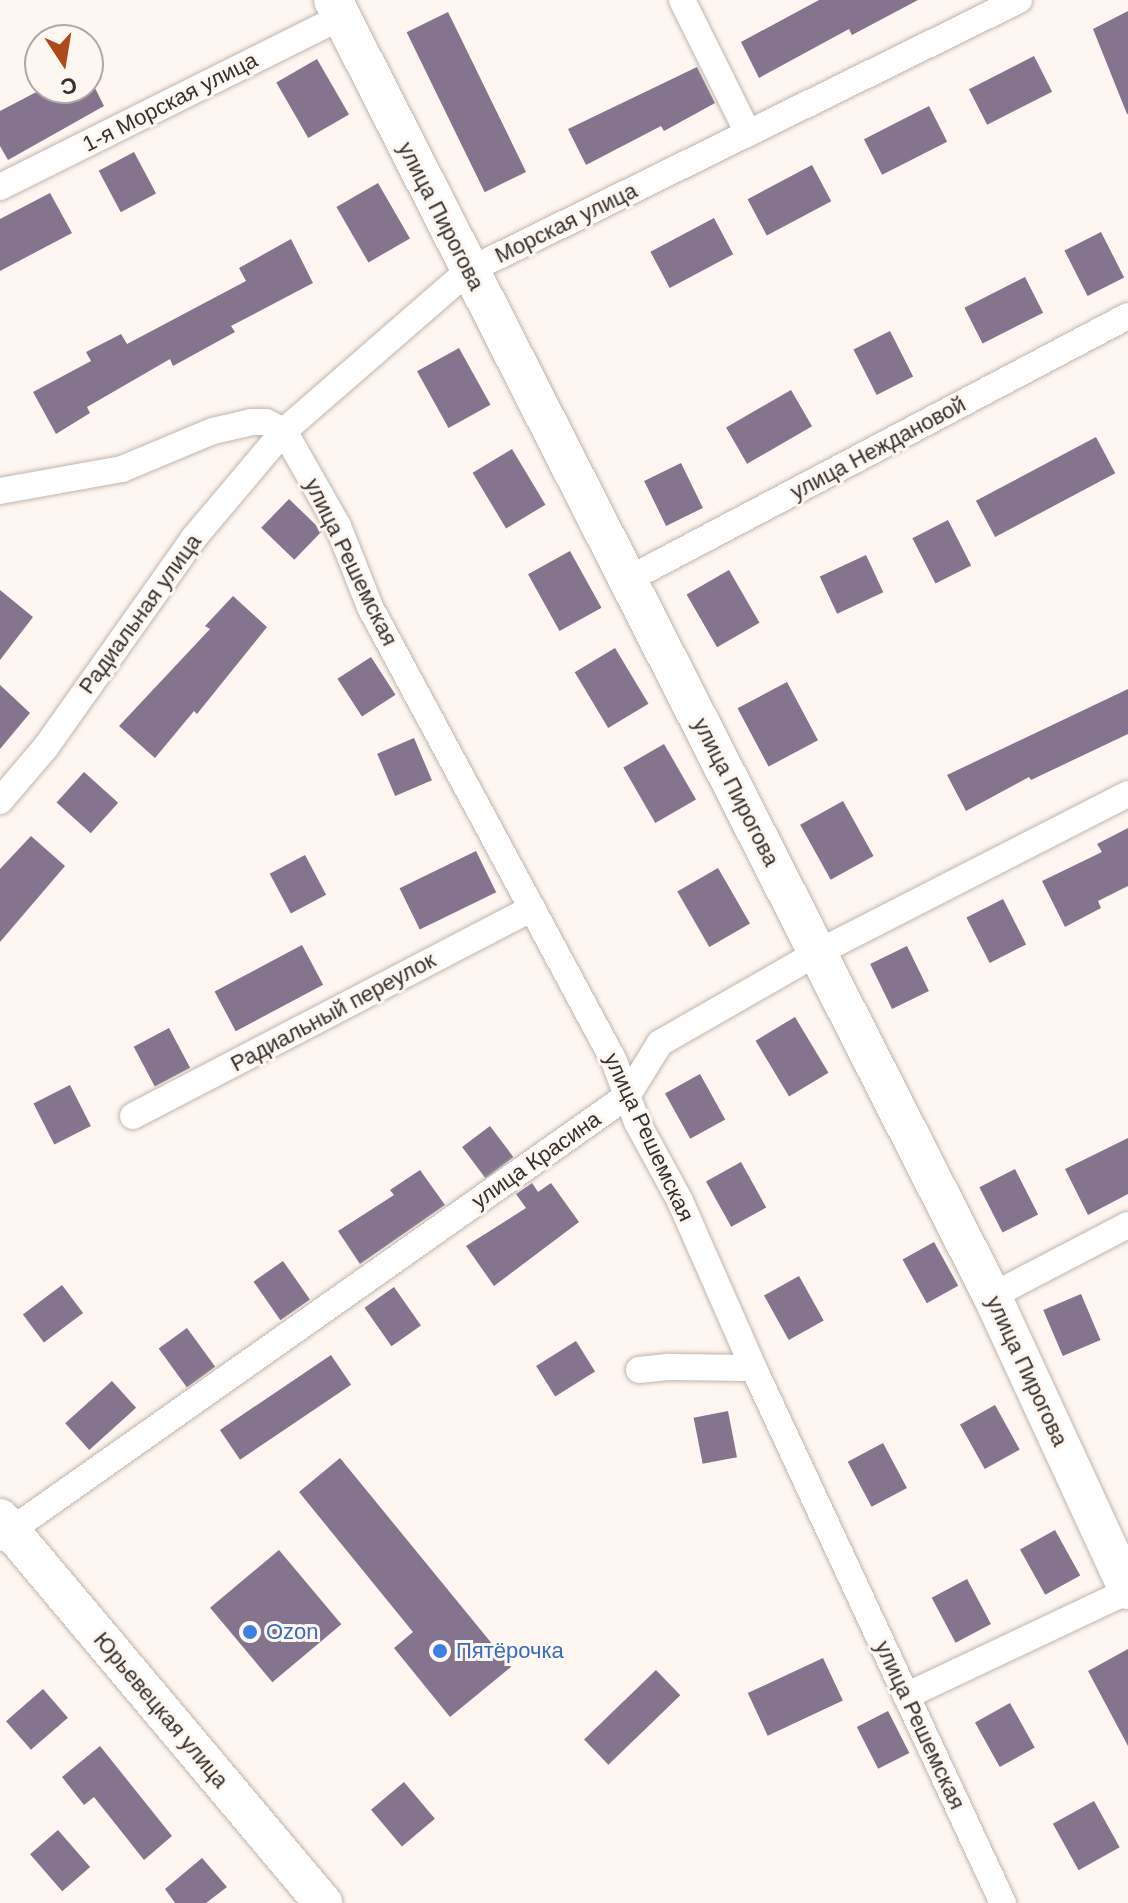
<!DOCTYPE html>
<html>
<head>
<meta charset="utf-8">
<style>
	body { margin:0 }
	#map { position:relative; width:1128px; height:1903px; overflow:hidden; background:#fef6f0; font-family:Helvetica,sans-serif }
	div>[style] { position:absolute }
	.building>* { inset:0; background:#84748d; transform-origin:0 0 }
	.roads { filter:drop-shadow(0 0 2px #c1b5ac) drop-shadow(0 0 2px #c1b5ac) }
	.street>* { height:26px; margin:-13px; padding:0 13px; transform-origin:13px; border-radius:13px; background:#fff }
	.secondary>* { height:38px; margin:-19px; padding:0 19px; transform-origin:19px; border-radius:19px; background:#fff }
	.dots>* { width:22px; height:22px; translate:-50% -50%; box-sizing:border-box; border:4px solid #fef6f0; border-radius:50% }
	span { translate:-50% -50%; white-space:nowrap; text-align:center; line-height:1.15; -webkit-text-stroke:6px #fef6f0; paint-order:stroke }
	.street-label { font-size:22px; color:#35302c }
	.shop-label { font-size:22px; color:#366cbe }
	.left { translate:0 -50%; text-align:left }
	.north { position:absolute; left:24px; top:24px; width:80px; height:80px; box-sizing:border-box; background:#fef6f0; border:2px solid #aea7a2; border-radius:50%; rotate:168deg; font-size:22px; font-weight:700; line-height:32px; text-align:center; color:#35302c }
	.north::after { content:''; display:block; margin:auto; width:28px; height:36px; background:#ae491a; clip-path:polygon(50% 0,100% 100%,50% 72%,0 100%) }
</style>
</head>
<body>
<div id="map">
	<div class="building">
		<i style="clip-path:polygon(819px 0,918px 0,852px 35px,849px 29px,759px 78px,741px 42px)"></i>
		<i style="clip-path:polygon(1128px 11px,1128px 114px,1127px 114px,1093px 29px)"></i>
		<i style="left:448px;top:12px;width:178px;height:46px;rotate:64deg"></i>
		<i style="left:1034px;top:56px;width:40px;height:73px;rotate:63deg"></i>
		<i style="left:317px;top:59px;width:64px;height:47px;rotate:60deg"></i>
		<i style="clip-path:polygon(697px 67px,715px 103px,664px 131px,661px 126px,586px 165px,568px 129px)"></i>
		<i style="clip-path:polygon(44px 88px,95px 88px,104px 106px,8px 160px,0 146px,0 111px)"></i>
		<i style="left:929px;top:106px;width:40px;height:73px;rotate:63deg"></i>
		<i style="left:134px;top:152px;width:47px;height:40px;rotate:62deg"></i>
		<i style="left:812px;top:165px;width:41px;height:73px;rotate:62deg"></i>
		<i style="left:378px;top:183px;width:64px;height:48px;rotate:60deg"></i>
		<i style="clip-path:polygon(50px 193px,72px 233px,0 271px,0 219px)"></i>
		<i style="left:714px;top:218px;width:41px;height:72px;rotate:62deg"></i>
		<i style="left:1101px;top:232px;width:51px;height:41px;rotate:63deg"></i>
		<i style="clip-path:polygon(291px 239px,313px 283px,231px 326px,235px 332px,173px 366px,170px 359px,87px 407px,90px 413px,56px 434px,33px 392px,91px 361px,86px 352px,121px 334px,127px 344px,246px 281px,239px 268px)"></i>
		<i style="left:1025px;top:277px;width:40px;height:68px;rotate:63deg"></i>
		<i style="left:890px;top:331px;width:51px;height:41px;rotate:63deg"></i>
		<i style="left:459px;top:348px;width:65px;height:48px;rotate:61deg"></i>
		<i style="left:791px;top:390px;width:42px;height:75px;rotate:60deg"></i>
		<i style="left:1096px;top:437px;width:41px;height:136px;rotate:62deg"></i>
		<i style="left:512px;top:449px;width:65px;height:46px;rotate:59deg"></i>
		<i style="left:681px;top:463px;width:50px;height:41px;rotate:64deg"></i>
		<i style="left:289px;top:499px;width:46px;height:40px;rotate:44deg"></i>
		<i style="left:948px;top:520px;width:51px;height:40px;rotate:63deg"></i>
		<i style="left:570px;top:551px;width:65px;height:48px;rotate:61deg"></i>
		<i style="left:866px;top:555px;width:41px;height:51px;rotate:65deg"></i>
		<i style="left:729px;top:570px;width:61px;height:49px;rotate:60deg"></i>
		<i style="clip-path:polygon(0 590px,33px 617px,0 660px)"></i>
		<i style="clip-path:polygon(233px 596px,267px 627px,197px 714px,194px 711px,155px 758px,119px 726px,210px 629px,205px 626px)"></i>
		<i style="left:615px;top:648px;width:65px;height:47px;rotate:59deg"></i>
		<i style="left:371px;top:657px;width:45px;height:40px;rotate:57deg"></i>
		<i style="left:787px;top:682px;width:66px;height:56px;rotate:62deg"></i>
		<i style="clip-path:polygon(0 685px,30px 713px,0 749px)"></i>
		<i style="clip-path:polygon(1128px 689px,1128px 734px,1031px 780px,1029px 777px,966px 811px,947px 775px)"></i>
		<i style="left:414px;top:738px;width:46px;height:40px;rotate:67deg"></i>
		<i style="left:664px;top:744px;width:64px;height:47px;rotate:60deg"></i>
		<i style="left:84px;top:772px;width:46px;height:41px;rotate:42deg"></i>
		<i style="left:843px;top:801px;width:63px;height:49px;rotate:61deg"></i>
		<i style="clip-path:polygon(1128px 828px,1128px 886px,1098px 901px,1101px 908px,1065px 927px,1042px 881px,1102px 852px,1097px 844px)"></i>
		<i style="clip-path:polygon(31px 836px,65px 866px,0 942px,0 869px)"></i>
		<i style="left:476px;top:851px;width:46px;height:85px;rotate:64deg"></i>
		<i style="left:305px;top:855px;width:45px;height:40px;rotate:62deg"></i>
		<i style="left:718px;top:868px;width:64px;height:47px;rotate:60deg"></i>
		<i style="left:1003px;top:899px;width:51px;height:41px;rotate:63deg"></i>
		<i style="left:302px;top:945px;width:45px;height:99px;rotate:62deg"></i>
		<i style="left:907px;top:946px;width:50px;height:41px;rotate:64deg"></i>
		<i style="left:795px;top:1017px;width:65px;height:46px;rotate:59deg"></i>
		<i style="left:169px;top:1028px;width:45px;height:40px;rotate:62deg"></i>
		<i style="left:700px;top:1074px;width:52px;height:40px;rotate:61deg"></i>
		<i style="left:70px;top:1085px;width:46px;height:41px;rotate:63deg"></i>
		<i style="left:490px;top:1126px;width:39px;height:35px;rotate:53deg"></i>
		<i style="clip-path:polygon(1128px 1138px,1128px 1194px,1088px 1215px,1065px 1169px)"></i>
		<i style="left:741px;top:1162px;width:52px;height:40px;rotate:61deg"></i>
		<i style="left:1015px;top:1169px;width:51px;height:40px;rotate:63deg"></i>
		<i style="clip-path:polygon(420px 1170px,445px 1205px,360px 1264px,338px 1231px,394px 1195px,390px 1190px)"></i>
		<i style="clip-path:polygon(532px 1183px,538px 1192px,551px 1183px,579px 1222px,494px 1286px,466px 1246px,526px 1208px,516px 1194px)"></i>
		<i style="left:934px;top:1242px;width:50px;height:36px;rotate:61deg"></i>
		<i style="left:283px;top:1261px;width:47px;height:36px;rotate:55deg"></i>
		<i style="left:799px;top:1276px;width:51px;height:40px;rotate:61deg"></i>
		<i style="left:62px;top:1285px;width:35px;height:49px;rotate:53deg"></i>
		<i style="left:394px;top:1287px;width:47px;height:36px;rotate:55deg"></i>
		<i style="left:1081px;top:1294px;width:50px;height:41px;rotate:67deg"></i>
		<i style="left:187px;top:1328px;width:48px;height:35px;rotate:54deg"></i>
		<i style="left:576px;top:1341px;width:36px;height:47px;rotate:58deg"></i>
		<i style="left:331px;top:1355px;width:36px;height:134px;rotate:56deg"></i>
		<i style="left:112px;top:1381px;width:36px;height:63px;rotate:48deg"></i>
		<i style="left:995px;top:1405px;width:51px;height:40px;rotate:61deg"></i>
		<i style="left:728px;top:1411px;width:47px;height:35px;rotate:79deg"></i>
		<i style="left:883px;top:1443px;width:51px;height:40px;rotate:62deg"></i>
		<i style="clip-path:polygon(340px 1458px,511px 1667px,450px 1717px,394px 1648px,413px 1632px,299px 1492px)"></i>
		<i style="left:1055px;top:1530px;width:52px;height:40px;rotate:61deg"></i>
		<i style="left:279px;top:1550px;width:97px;height:90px;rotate:50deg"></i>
		<i style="left:967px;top:1579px;width:51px;height:40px;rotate:62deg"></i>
		<i style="clip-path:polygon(1128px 1649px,1128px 1746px,1088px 1671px)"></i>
		<i style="left:823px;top:1658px;width:47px;height:83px;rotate:65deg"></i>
		<i style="left:656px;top:1670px;width:35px;height:100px;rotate:46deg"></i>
		<i style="left:43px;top:1689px;width:38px;height:49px;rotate:49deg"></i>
		<i style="left:1010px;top:1703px;width:51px;height:40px;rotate:61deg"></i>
		<i style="left:888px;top:1711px;width:47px;height:35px;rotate:63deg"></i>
		<i style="clip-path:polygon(100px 1746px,172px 1836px,144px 1860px,94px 1797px,84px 1805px,62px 1777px)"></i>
		<i style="left:404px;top:1782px;width:48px;height:43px;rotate:50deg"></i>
		<i style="left:1094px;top:1801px;width:53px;height:47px;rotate:61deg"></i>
		<i style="left:58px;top:1830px;width:49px;height:37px;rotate:49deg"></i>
		<i style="clip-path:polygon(202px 1858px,227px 1887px,206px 1903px,175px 1903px,165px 1889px)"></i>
	</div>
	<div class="roads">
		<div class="street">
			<i style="left:682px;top:0;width:148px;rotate:63.6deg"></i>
			<i style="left:0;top:187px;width:381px;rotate:-26.5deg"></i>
			<i style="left:284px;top:431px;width:109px;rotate:60.4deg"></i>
			<i style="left:338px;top:526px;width:87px;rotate:68.4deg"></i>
			<i style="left:370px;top:607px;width:515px;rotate:61.74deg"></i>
			<i style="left:614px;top:1061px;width:65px;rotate:69.3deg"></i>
			<i style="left:637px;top:1122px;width:90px;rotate:61.4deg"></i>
			<i style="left:680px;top:1201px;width:186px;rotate:66.2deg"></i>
			<i style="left:755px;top:1371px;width:587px;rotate:65.01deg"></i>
			<i style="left:0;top:491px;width:124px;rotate:-10.2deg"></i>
			<i style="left:122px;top:469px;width:99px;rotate:-22.7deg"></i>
			<i style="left:213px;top:431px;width:39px;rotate:-13deg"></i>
			<i style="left:251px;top:422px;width:15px"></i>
			<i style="left:266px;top:422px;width:20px;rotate:27deg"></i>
			<i style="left:627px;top:580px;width:566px;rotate:-27.79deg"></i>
			<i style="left:0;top:801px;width:71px;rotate:-49.6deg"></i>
			<i style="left:46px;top:747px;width:255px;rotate:-54.7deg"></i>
			<i style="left:193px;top:539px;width:141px;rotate:-49.9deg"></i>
			<i style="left:284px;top:431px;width:244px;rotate:-41deg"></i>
			<i style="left:468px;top:271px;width:614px;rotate:-26.19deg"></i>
			<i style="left:133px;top:1116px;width:450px;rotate:-27.5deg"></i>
			<i style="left:992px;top:1296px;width:153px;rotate:-27.6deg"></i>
			<i style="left:639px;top:1370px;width:31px;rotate:-6deg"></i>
			<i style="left:670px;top:1367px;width:83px;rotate:0.7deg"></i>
			<i style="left:0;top:1538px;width:767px;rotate:-35.18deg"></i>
			<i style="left:627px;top:1096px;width:62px;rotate:-58.1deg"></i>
			<i style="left:660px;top:1043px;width:183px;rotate:-29.8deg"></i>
			<i style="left:819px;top:952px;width:347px;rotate:-27.1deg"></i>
			<i style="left:906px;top:1696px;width:246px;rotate:-25.3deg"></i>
		</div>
		<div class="secondary">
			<i style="left:333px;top:0;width:1454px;rotate:63.05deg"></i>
			<i style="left:992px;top:1296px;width:324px;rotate:65.2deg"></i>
			<i style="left:0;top:1518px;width:503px;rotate:50deg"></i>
		</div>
	</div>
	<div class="dots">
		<i style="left:250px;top:1632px;background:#3f7fe0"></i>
		<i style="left:440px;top:1651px;background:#3f7fe0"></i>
	</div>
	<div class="street-label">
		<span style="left:170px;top:102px;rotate:-27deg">1-я Морская улица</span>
		<span style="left:441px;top:216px;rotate:63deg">улица Пирогова</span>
		<span style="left:566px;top:223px;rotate:-26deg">Морская улица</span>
		<span style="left:878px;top:448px;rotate:-28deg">улица Неждановой</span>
		<span style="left:351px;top:562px;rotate:64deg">улица Решемская</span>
		<span style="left:140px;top:614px;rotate:-54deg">Радиальная улица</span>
		<span style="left:736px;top:792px;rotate:63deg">улица Пирогова</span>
		<span style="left:333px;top:1012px;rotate:-28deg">Радиальный переулок</span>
		<span style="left:649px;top:1137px;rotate:65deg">улица Решемская</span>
		<span style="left:536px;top:1160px;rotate:-35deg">улица Красина</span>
		<span style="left:1027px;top:1371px;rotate:65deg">улица Пирогова</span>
		<span style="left:161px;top:1710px;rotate:50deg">Юрьевецкая улица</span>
		<span style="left:920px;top:1725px;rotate:65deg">улица Решемская</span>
	</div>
	<div class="shop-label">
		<span class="left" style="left:266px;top:1632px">Ozon</span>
		<span class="left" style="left:456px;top:1651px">Пятёрочка</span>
	</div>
	<div class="north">С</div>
</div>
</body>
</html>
